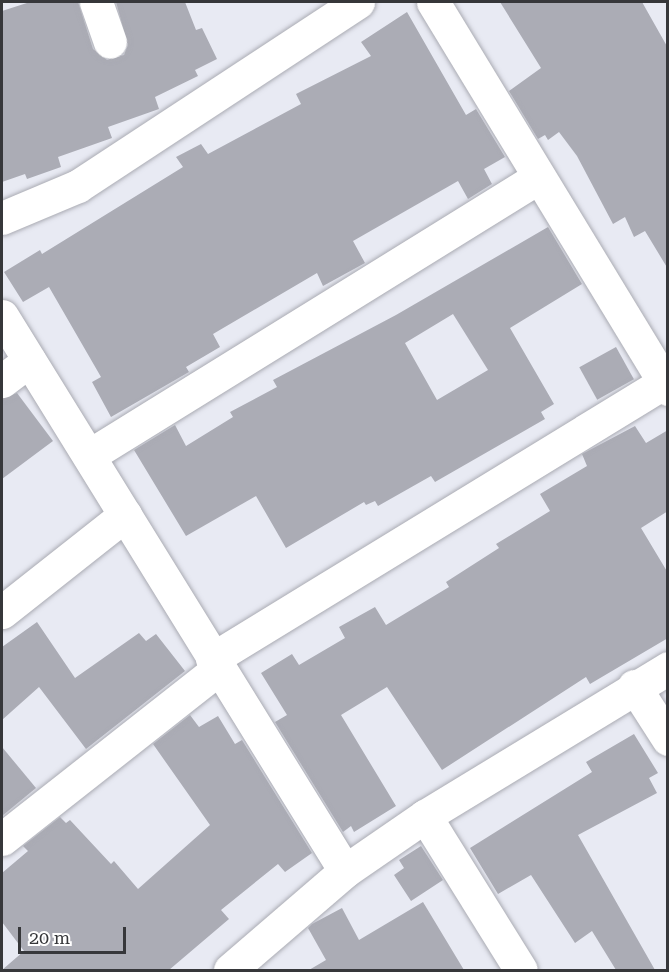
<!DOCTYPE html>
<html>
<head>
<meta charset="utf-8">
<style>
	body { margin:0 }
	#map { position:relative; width:669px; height:972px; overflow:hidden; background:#e8eaf3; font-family:"Roboto Serif",serif }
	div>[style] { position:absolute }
	.building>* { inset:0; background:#abacb5; transform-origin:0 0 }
	.roads { filter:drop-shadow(0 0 2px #aaabb3) drop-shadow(0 0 2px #aaabb3) }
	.street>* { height:33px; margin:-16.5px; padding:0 16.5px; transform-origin:16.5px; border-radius:16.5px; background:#fff }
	span { translate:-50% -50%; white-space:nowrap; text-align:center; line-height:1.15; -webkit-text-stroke:6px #fff; paint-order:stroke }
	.frame { position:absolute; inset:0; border:3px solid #36373a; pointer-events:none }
	.scale { position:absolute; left:18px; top:927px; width:108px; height:27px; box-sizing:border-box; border:3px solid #36373a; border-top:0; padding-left:8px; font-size:18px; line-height:21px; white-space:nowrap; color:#36373a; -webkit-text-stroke:4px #fff; paint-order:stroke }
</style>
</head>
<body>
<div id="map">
	<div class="building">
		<i style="clip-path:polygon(30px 2px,78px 2px,93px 49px,107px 60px,124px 55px,128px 45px,116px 2px,185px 2px,196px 30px,202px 28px,217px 59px,195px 70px,198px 76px,155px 97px,159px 109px,108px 127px,112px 138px,58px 157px,61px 167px,27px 179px,25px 174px,2px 182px,2px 11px)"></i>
		<i style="clip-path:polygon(500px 2px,642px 2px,668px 48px,668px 269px,645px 231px,634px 237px,625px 217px,613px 224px,577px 156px,559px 132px,548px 140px,545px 135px,538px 139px,509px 91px,541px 68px)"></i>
		<i style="clip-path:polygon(407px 12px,466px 115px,476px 109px,505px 157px,484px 169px,492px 184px,468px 199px,458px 181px,353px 241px,365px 263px,323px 286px,317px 273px,213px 334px,220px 347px,186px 367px,189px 372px,111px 417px,92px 382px,101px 377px,49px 287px,23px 302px,4px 272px,40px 250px,42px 254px,183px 167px,176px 157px,201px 144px,208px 154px,301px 104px,296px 94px,371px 56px,361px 42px)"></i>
		<i style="clip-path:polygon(evenodd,548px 227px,582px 284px,510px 328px,554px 404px,541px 412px,545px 419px,435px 482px,431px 476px,378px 506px,375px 501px,366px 505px,364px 502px,286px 548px,256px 496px,186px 536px,134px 450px,175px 425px,186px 446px,233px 417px,230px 412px,277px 387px,273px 380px,396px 315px,548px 227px,453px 314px,488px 370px,437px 400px,405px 343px,453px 314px)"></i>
		<i style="left:616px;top:347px;width:37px;height:42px;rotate:61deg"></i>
		<i style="clip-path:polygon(17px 393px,53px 441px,2px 479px,2px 399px)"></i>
		<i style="clip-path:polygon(635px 426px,646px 443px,668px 430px,668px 511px,641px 528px,668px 573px,668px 638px,590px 684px,586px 677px,442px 770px,387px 687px,341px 715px,396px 806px,354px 832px,351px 826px,343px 832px,275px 722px,287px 715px,261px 673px,292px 654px,299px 665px,345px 638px,339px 627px,375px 607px,386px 625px,449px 587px,446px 582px,499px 548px,496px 544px,550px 511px,540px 494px,587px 466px,582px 454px)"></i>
		<i style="clip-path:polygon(37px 622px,75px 678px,139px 633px,146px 641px,156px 634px,185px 671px,86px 749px,39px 687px,2px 720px,2px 647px)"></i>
		<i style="clip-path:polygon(190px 715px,199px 727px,218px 716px,235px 744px,242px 740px,312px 853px,285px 872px,278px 864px,221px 910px,229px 919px,169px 970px,2px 970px,24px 951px,2px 922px,2px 873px,28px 851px,23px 846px,60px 817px,66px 823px,70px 820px,111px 864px,114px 861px,138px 889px,210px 825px,153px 744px)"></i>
		<i style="clip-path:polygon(634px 734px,658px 773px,649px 778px,657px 793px,578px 835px,655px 970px,616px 970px,592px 931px,575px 943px,531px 875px,498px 894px,470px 848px,592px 772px,586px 762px)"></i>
		<i style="clip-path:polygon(2px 747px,36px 788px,2px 816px)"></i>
		<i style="clip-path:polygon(421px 846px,443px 880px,411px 901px,394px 875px,404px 868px,399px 860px)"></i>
		<i style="clip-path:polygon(423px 902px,464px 970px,309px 970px,326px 960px,308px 928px,312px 924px,342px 908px,359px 940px)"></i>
	</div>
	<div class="roads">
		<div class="street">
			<i style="left:96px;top:2px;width:42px;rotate:70.7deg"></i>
			<i style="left:433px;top:2px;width:453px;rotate:58.7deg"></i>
			<i style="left:2px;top:218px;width:82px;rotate:-22.8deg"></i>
			<i style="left:78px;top:186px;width:335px;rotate:-33.3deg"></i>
			<i style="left:2px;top:316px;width:652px;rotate:58.28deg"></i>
			<i style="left:2px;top:381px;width:34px;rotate:-37deg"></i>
			<i style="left:90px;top:455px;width:528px;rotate:-31.76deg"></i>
			<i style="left:2px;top:612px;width:157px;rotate:-38.3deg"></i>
			<i style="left:212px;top:659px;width:535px;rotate:-31.46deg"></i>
			<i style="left:634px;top:686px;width:63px;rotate:57.3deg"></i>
			<i style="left:425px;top:816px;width:181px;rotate:58.1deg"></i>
			<i style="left:2px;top:839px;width:275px;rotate:-38.2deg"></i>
			<i style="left:230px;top:970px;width:152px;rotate:-40.7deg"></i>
			<i style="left:345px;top:871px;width:97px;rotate:-34.5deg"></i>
			<i style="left:425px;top:816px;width:285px;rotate:-31.3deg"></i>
		</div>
	</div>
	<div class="frame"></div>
	<div class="scale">20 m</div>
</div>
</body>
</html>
